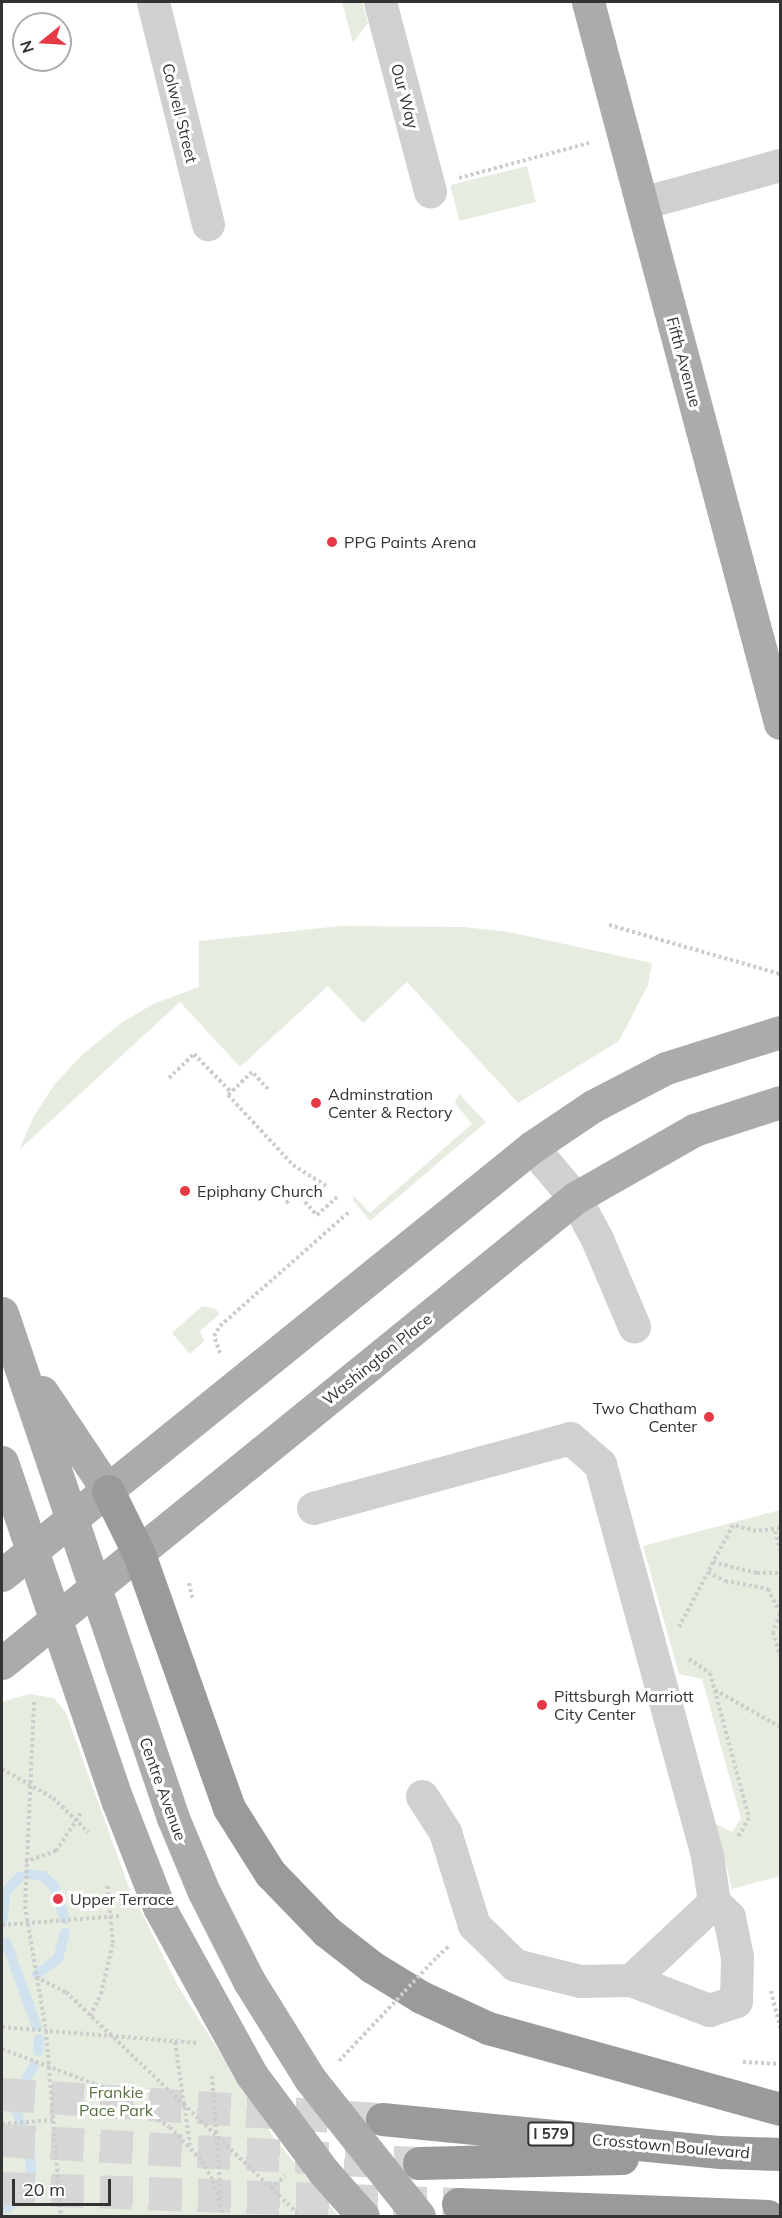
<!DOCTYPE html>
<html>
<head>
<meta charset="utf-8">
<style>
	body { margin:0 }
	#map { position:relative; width:782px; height:2218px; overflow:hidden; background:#fff; font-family:Mulish,sans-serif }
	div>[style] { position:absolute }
	.green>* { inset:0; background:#e6ecdf; transform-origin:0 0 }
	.stream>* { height:10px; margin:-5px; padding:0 5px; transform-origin:5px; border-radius:5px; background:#cfe2ee }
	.highway-tunnel>* { height:33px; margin-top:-16.5px; transform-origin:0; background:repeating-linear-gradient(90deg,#d6d6d6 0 33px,transparent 0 49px) }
	.path>* { height:4px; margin-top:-2px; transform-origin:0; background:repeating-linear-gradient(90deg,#cdcdcd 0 3px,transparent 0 6px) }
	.minor>* { height:33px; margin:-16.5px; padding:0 16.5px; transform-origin:16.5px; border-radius:16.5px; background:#d0d0d0 }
	.major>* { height:33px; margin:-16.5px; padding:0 16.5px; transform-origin:16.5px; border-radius:16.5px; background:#ababab }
	.highway>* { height:33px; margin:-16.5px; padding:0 16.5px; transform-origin:16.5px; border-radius:16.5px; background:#9a9a9a }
	.path-bridge>* { height:4px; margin-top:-2px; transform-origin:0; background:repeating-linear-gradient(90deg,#cdcdcd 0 3px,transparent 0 6px) }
	.major-bridge>* { height:33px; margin:-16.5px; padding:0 16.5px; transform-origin:16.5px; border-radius:16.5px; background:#ababab }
	.dots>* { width:16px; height:16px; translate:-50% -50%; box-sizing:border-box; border:3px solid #fff; border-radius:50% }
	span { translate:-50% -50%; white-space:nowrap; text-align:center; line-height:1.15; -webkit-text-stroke:6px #fff; paint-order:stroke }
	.shield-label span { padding:2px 4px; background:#fff; border:2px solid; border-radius:4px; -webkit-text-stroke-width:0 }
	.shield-label { font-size:15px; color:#333; font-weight:700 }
	.street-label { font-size:16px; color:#333 }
	.poi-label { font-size:16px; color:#333 }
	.left { translate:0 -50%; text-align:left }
	.right { translate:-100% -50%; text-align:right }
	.park-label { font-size:16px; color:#56703f }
	.frame { position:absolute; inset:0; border:3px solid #333; pointer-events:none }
	.north { position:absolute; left:12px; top:12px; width:60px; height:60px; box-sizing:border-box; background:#fff; border:2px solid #adadad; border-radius:50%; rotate:252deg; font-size:16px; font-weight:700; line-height:24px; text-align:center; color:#333 }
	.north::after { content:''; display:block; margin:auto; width:21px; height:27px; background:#e63946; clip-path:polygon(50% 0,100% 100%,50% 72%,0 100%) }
	.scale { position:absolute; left:12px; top:2179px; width:99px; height:27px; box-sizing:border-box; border:3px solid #333; border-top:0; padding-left:8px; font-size:18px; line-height:21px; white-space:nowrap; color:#333; -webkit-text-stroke:4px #fff; paint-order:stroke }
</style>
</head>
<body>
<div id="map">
	<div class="green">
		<i style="clip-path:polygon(342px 2px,362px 2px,368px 23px,353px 43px)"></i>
		<i style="left:527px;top:166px;width:37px;height:79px;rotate:76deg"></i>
		<i style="clip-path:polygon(340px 926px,463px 927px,509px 932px,652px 963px,648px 985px,619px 1041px,518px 1103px,407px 982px,363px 1023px,328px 986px,240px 1067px,180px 1002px,19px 1150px,33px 1118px,54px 1085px,82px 1055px,121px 1023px,153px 1004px,199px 987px,199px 941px)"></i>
		<i style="clip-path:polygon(459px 1094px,486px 1122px,370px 1221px,353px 1200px,353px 1195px,370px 1213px,472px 1124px,455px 1103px)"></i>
		<i style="clip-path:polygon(202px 1306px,214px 1308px,220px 1314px,200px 1331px,204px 1341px,190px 1354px,172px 1333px)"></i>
		<i style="clip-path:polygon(780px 1510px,780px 1876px,732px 1889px,716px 1824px,732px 1832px,741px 1818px,702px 1679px,679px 1674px,643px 1546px)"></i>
		<i style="clip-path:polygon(29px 1694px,54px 1698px,66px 1713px,128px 1885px,178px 1986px,272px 2135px,338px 2216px,2px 2216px,2px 1702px)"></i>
	</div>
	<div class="stream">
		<i style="left:28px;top:1874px;width:15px;rotate:8deg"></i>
		<i style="left:43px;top:1876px;width:15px;rotate:42deg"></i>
		<i style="left:54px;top:1886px;width:35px;rotate:72deg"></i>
		<i style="left:2px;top:1922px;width:31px;rotate:-83deg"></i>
		<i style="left:6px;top:1891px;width:21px;rotate:-45deg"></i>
		<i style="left:6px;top:1942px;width:90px;rotate:70deg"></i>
		<i style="left:37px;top:1974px;width:26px;rotate:-36deg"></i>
		<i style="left:58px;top:1959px;width:27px;rotate:-75deg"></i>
		<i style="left:38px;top:2051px;width:12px;rotate:-85deg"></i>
		<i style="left:6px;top:2209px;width:14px;rotate:-36deg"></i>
		<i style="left:17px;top:2201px;width:29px;rotate:-61deg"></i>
		<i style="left:31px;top:2176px;width:26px;rotate:-92deg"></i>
		<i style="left:30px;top:2150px;width:42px;rotate:-109.3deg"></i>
		<i style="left:16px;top:2110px;width:19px;rotate:-81deg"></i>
		<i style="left:19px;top:2091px;width:29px;rotate:-59deg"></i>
	</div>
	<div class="highway-tunnel">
		<i style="left:2px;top:2094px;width:381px;rotate:3.8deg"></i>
		<i style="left:2px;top:2140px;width:418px;rotate:3.2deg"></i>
		<i style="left:2px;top:2188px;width:456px;rotate:2deg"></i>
	</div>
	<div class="path">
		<i style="left:459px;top:178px;width:135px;rotate:-15.1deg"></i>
		<i style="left:609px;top:925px;width:178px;rotate:16deg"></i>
		<i style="left:169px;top:1078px;width:35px;rotate:-44deg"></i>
		<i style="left:194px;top:1054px;width:53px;rotate:45.8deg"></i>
		<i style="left:268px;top:1089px;width:23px;rotate:-133deg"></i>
		<i style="left:252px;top:1072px;width:33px;rotate:136deg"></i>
		<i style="left:228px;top:1095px;width:96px;rotate:47.1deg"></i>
		<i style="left:293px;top:1165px;width:41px;rotate:32.2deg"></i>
		<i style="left:286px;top:1203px;width:15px;rotate:-42deg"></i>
		<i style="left:297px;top:1193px;width:30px;rotate:48deg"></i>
		<i style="left:317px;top:1215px;width:27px;rotate:-42deg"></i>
		<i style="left:220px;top:1353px;width:18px;rotate:-109deg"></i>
		<i style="left:214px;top:1336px;width:12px;rotate:-59deg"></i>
		<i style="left:220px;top:1326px;width:174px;rotate:-41.5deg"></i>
		<i style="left:780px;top:1528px;width:24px;rotate:173deg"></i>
		<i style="left:756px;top:1531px;width:24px;rotate:-165deg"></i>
		<i style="left:733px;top:1525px;width:42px;rotate:118.4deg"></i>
		<i style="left:713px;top:1562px;width:45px;rotate:14deg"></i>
		<i style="left:757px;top:1573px;width:23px"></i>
		<i style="left:775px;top:1531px;width:20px;rotate:75deg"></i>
		<i style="left:713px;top:1562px;width:11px;rotate:117deg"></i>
		<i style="left:708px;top:1572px;width:19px;rotate:28deg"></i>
		<i style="left:725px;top:1581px;width:44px;rotate:10.5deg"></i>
		<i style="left:768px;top:1589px;width:27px;rotate:63deg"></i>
		<i style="left:189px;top:1583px;width:17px;rotate:77deg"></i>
		<i style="left:780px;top:1614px;width:19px;rotate:111deg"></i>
		<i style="left:773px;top:1632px;width:26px;rotate:74deg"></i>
		<i style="left:679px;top:1627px;width:62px;rotate:-62.2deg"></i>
		<i style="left:689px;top:1659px;width:25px;rotate:34deg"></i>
		<i style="left:710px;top:1673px;width:150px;rotate:74.9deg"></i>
		<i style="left:749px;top:1818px;width:24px;rotate:120deg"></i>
		<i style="left:715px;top:1690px;width:75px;rotate:29.6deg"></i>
		<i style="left:34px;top:1702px;width:204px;rotate:92.5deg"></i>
		<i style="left:25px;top:1906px;width:127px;rotate:80.5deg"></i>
		<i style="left:46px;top:2031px;width:186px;rotate:85.4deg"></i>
		<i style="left:2px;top:1769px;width:59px;rotate:29.6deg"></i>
		<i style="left:53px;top:1798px;width:49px;rotate:44.2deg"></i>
		<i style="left:25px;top:1862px;width:33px;rotate:-20deg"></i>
		<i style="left:56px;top:1851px;width:45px;rotate:-56.7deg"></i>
		<i style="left:2px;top:1925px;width:118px;rotate:-4.4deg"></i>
		<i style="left:437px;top:1957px;width:18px;rotate:-43deg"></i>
		<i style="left:36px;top:1977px;width:34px;rotate:27deg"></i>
		<i style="left:66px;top:1992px;width:324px;rotate:43.7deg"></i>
		<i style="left:771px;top:1991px;width:38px;rotate:76deg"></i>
		<i style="left:90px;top:2016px;width:25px;rotate:-63deg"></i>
		<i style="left:101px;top:1994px;width:52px;rotate:-76.8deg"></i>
		<i style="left:113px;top:1943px;width:60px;rotate:-95.7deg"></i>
		<i style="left:2px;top:2027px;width:196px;rotate:4.7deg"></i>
		<i style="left:175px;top:2042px;width:104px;rotate:81.7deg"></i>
		<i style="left:2px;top:2049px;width:99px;rotate:20.6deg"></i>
		<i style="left:95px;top:2084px;width:86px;rotate:29.8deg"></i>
		<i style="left:170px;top:2127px;width:47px;rotate:46.7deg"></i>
		<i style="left:202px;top:2161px;width:23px;rotate:61deg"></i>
		<i style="left:213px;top:2181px;width:36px;rotate:74deg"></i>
		<i style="left:743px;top:2062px;width:37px;rotate:3deg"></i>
		<i style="left:212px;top:2076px;width:123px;rotate:85.8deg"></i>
		<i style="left:2px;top:2124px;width:51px;rotate:-4.5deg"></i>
		<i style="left:271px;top:2189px;width:19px;rotate:-43deg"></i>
	</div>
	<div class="minor">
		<i style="left:153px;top:2px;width:229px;rotate:76.1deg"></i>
		<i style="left:380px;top:2px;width:196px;rotate:75.2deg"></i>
		<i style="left:642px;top:203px;width:143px;rotate:-15.4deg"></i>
		<i style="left:532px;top:1147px;width:67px;rotate:49.9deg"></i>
		<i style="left:575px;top:1198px;width:47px;rotate:61.8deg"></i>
		<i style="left:597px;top:1239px;width:95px;rotate:67deg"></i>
		<i style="left:313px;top:1508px;width:266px;rotate:-15.2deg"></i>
		<i style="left:570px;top:1438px;width:40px;rotate:41deg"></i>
		<i style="left:600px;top:1464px;width:406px;rotate:74.7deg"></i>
		<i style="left:707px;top:1856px;width:47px;rotate:81.3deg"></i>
		<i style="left:422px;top:1796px;width:43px;rotate:57.4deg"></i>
		<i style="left:445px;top:1832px;width:97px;rotate:72.7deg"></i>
		<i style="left:474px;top:1925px;width:57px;rotate:44.3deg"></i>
		<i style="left:515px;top:1965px;width:67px;rotate:13.8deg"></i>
		<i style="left:580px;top:1981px;width:51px;rotate:-1.1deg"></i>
		<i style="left:631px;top:1980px;width:84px;rotate:21deg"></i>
		<i style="left:709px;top:2010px;width:28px;rotate:-18deg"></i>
		<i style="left:736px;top:2001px;width:44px;rotate:-88.7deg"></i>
		<i style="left:737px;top:1957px;width:41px;rotate:-101.3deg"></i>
		<i style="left:729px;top:1917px;width:21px;rotate:-135deg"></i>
		<i style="left:714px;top:1902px;width:114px;rotate:136.8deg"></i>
	</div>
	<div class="major">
		<i style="left:588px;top:2px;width:746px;rotate:75.09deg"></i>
		<i style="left:2px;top:1313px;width:533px;rotate:71.29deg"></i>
		<i style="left:173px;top:1818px;width:80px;rotate:67.3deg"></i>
		<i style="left:204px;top:1892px;width:100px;rotate:63.2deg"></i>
		<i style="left:249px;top:1981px;width:115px;rotate:58.1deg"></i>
		<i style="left:42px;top:1392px;width:119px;rotate:56.3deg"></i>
		<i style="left:2px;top:1462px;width:359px;rotate:71.2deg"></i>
		<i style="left:118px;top:1802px;width:113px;rotate:68.7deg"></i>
		<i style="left:159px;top:1907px;width:191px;rotate:61.1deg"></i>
		<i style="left:2px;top:1575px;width:681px;rotate:-38.92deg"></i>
		<i style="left:532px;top:1147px;width:73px;rotate:-33.9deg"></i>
		<i style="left:593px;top:1106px;width:82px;rotate:-27.5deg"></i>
		<i style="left:666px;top:1068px;width:120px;rotate:-17.5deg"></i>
		<i style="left:2px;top:1663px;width:738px;rotate:-39.06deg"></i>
		<i style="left:575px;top:1198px;width:137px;rotate:-29.7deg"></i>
		<i style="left:694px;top:1130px;width:90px;rotate:-18deg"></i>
	</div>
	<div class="highway">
		<i style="left:108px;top:1491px;width:70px;rotate:63.8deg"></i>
		<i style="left:139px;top:1554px;width:269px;rotate:70.5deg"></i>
		<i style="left:229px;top:1808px;width:77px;rotate:57.8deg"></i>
		<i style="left:270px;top:1873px;width:81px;rotate:46deg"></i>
		<i style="left:326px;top:1931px;width:58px;rotate:38deg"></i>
		<i style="left:372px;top:1967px;width:57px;rotate:31.5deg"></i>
		<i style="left:421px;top:1997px;width:74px;rotate:24.8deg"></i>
		<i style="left:488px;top:2028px;width:303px;rotate:15.5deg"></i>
		<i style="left:382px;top:2119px;width:340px;rotate:5.6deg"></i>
		<i style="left:720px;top:2152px;width:60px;rotate:1.9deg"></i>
		<i style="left:419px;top:2163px;width:203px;rotate:-1.4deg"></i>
		<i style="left:458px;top:2204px;width:310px;rotate:2.2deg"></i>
	</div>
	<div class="path-bridge">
		<i style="left:339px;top:2061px;width:143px;rotate:-46.7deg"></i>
	</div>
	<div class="major-bridge">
		<i style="left:251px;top:2074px;width:121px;rotate:53.4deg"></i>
		<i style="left:323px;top:2171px;width:60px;rotate:48.4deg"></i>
		<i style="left:310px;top:2079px;width:175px;rotate:51.5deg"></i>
	</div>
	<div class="dots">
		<i style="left:332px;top:542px;background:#e63946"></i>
		<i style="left:316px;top:1103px;background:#e63946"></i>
		<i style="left:185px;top:1191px;background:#e63946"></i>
		<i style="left:709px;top:1417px;background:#e63946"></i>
		<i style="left:542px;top:1705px;background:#e63946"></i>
		<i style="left:58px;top:1899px;background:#e63946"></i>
	</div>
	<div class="shield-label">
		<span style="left:551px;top:2134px">I 579</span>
	</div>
	<div class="street-label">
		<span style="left:405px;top:96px;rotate:75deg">Our Way</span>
		<span style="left:180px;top:113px;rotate:76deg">Colwell Street</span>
		<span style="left:684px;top:362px;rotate:75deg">Fifth Avenue</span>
		<span style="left:377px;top:1359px;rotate:-39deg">Washington Place</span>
		<span style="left:163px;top:1789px;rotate:70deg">Centre Avenue</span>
		<span style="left:671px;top:2146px;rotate:5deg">Crosstown Boulevard</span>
	</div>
	<div class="poi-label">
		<span class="left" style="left:344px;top:542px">PPG Paints Arena</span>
		<span class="left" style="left:328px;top:1103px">Adminstration<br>Center &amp; Rectory</span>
		<span class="left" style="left:197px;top:1191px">Epiphany Church</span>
		<span class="right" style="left:697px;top:1417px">Two Chatham<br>Center</span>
		<span class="left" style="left:554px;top:1705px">Pittsburgh Marriott<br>City Center</span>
		<span class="left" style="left:70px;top:1899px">Upper Terrace</span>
	</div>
	<div class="park-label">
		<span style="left:116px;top:2101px">Frankie<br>Pace Park</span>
	</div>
	<div class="frame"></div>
	<div class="north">N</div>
	<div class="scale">20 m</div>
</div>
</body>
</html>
